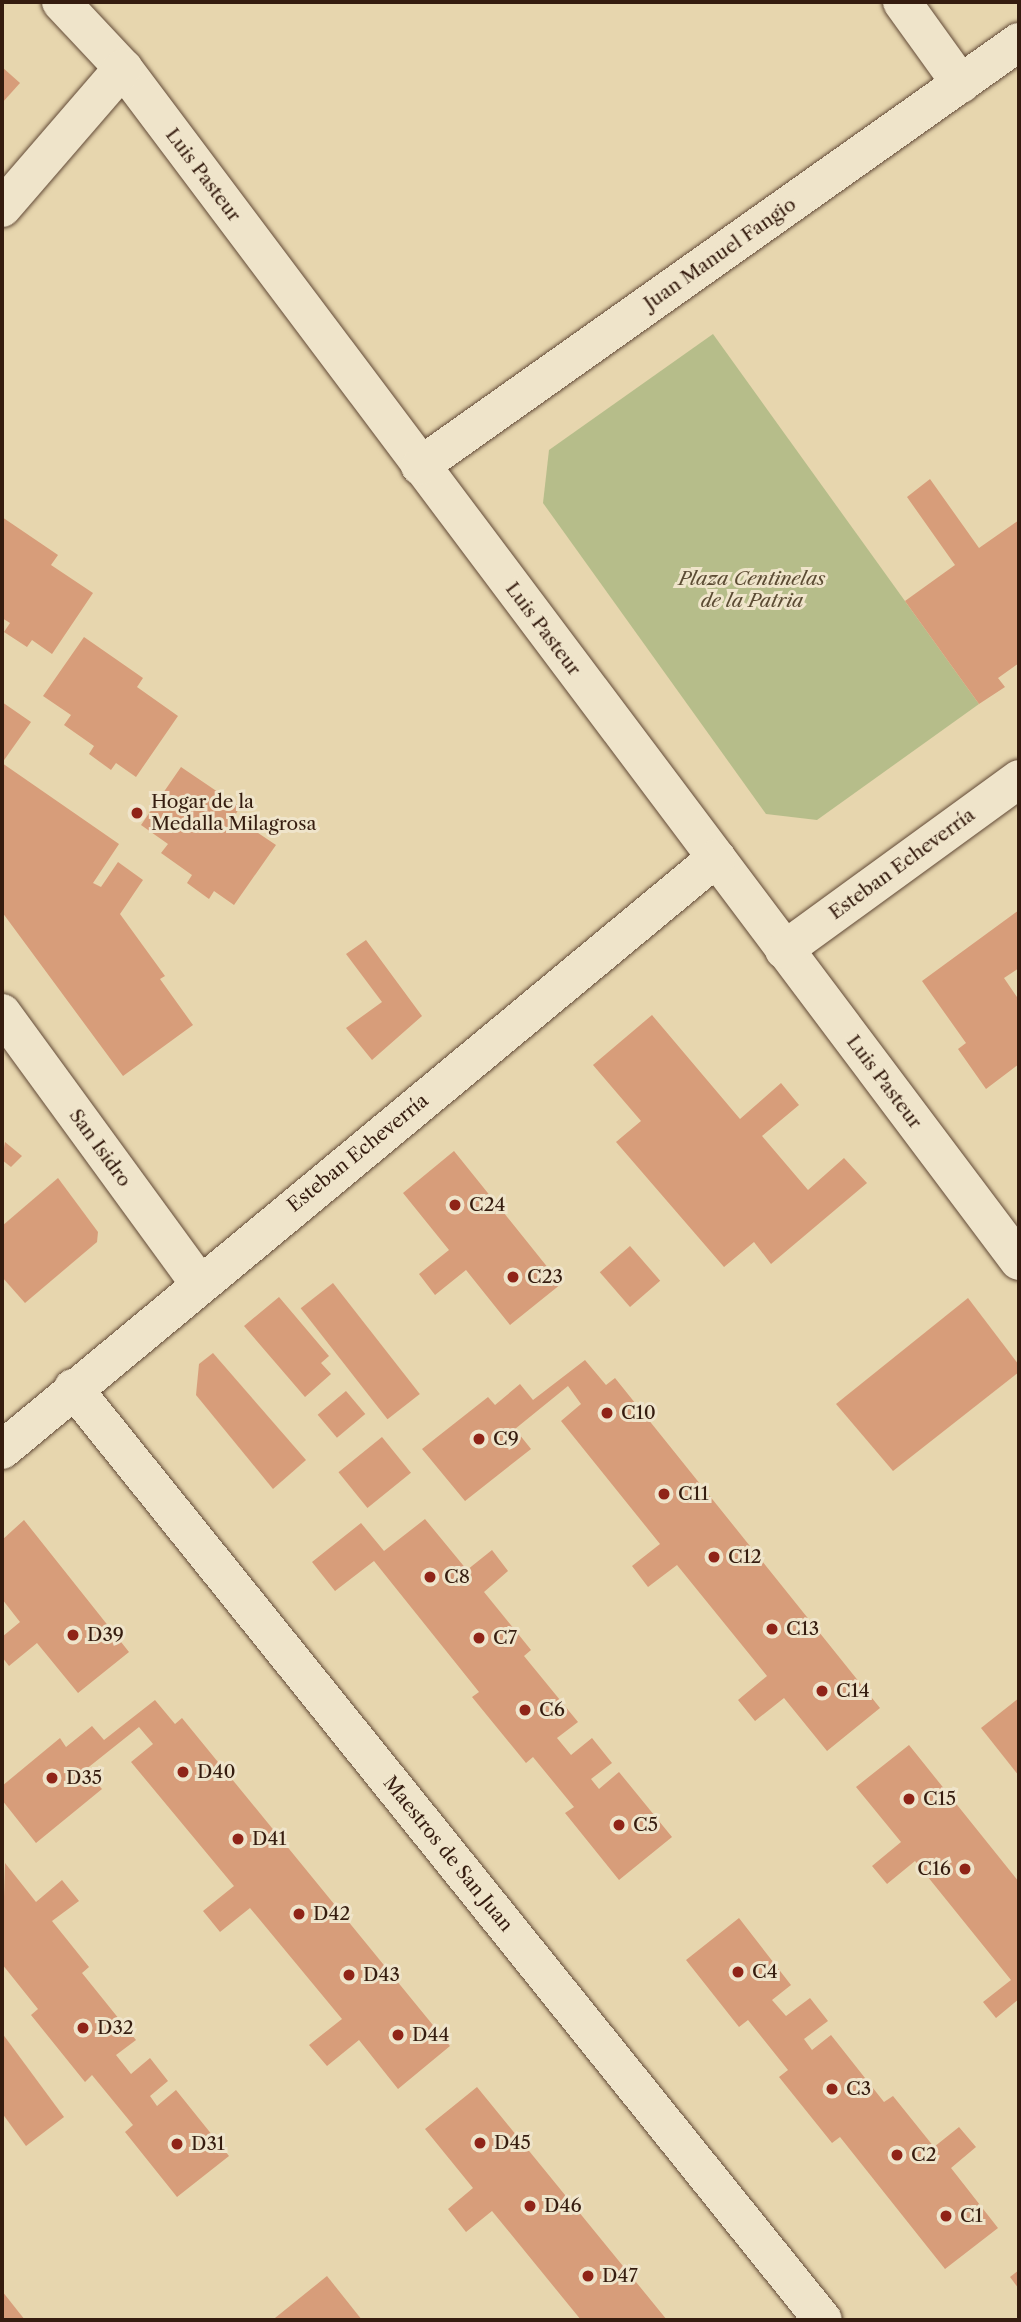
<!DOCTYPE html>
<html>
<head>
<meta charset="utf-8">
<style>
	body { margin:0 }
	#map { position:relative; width:1021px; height:2322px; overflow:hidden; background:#e7d6ae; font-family:"Libre Caslon Text",serif }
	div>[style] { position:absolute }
	.green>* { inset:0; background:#b6bd8a }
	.building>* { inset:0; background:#d79d7a; transform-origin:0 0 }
	.roads { filter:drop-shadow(0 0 2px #624a37) drop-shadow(0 0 2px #624a37) }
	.street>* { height:38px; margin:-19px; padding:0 19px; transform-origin:19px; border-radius:19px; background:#efe4ca }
	.dots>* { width:19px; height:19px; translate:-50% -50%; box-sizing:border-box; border:4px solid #efe4ca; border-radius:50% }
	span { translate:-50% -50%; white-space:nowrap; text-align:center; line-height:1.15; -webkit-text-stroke:6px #efe4ca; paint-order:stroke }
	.street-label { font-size:19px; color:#351c0f }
	.park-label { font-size:19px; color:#5c4c34; font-style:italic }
	.poi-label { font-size:19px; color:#351c0f }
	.left { translate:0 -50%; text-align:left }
	.right { translate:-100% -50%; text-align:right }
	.frame { position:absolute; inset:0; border:4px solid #351c0f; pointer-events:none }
</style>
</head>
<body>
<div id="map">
	<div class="green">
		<i style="clip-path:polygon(713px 334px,979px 704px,817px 820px,766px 814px,543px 503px,549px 450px)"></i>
	</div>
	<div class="building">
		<i style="clip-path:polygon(2px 67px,20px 83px,2px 103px)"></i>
		<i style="clip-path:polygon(930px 479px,979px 548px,1019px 520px,1019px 663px,998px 678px,1005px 687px,979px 704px,905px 601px,955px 565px,907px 497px)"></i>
		<i style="clip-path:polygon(2px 517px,58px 555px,51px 565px,93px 593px,52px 654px,32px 640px,27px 647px,4px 632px,10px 623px,2px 618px)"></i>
		<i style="clip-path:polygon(84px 637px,143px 678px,137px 687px,178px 716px,136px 777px,116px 763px,111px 770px,89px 754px,94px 746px,64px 725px,71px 715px,43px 696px)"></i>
		<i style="clip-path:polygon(2px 702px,31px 722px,2px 763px,119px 844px,93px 883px,101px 887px,118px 862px,143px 880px,120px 914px,165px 976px,160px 979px,193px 1025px,123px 1076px,2px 912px)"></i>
		<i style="clip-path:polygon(181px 767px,240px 807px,234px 817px,276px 845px,234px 905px,214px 891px,209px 899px,187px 883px,192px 875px,161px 853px,168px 844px,141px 825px)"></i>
		<i style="clip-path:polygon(1019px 910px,1019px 968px,1004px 978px,1019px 1000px,1019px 1064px,986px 1089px,958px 1049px,966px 1043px,922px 981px)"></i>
		<i style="clip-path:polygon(366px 940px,422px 1016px,372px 1060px,346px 1028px,382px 1002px,346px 954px)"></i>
		<i style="clip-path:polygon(652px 1015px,740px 1119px,781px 1083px,799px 1105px,762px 1136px,808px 1190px,844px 1158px,867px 1183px,771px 1264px,754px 1242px,724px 1267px,616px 1142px,641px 1121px,593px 1065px)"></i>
		<i style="clip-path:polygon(5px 1142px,22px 1156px,11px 1167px,2px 1160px)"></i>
		<i style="clip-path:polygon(454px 1151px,561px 1284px,510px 1325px,466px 1270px,435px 1295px,419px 1274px,449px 1250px,403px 1193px)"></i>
		<i style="clip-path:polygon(58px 1178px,98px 1232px,97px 1242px,25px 1303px,2px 1277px,2px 1226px)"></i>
		<i style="left:630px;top:1246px;width:46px;height:40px;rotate:49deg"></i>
		<i style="left:333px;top:1283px;width:141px;height:41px;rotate:52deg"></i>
		<i style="clip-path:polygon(279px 1297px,329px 1356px,321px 1363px,331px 1374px,305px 1397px,244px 1326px)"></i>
		<i style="clip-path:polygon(968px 1298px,1019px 1365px,1019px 1372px,893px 1471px,836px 1404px)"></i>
		<i style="clip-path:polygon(213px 1353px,306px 1460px,273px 1489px,196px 1395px,199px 1364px)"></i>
		<i style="clip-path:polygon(585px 1360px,606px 1385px,615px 1378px,880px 1708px,827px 1751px,784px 1698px,755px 1721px,738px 1700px,767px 1676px,677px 1565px,648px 1587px,632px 1566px,660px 1544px,561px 1421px,581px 1404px,568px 1386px,515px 1429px,531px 1449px,465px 1501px,422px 1449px,488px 1397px,495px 1405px,520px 1384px,533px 1400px)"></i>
		<i style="left:346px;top:1391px;width:30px;height:37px;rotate:50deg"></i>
		<i style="left:382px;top:1437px;width:46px;height:56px;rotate:51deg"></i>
		<i style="clip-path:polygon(425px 1519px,467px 1570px,492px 1550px,508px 1571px,484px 1592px,531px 1650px,524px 1656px,578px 1722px,557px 1738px,571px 1755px,592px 1738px,612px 1763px,591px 1779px,599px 1789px,619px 1772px,672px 1837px,619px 1880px,565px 1813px,574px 1807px,533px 1757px,526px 1763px,472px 1697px,479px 1692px,374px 1561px,335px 1591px,312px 1562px,361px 1523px,384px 1551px)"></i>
		<i style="clip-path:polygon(24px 1520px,129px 1652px,78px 1693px,37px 1643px,9px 1666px,2px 1657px,2px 1637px,20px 1622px,2px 1599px,2px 1540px)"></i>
		<i style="clip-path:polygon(1019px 1698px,1019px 1776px,981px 1728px)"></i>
		<i style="clip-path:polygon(155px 1700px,175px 1724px,182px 1718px,450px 2046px,398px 2089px,359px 2040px,327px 2066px,309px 2045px,342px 2019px,250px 1908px,220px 1932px,203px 1911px,234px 1886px,131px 1762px,153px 1744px,139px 1727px,85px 1770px,102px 1789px,36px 1843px,2px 1800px,2px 1786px,60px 1738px,66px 1747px,92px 1726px,104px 1740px)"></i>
		<i style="clip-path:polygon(909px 1745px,1019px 1882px,1019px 1999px,996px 2018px,983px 2002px,1011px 1980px,915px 1861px,887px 1884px,872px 1866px,901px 1842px,856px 1787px)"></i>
		<i style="clip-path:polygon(5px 1863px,36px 1902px,62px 1880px,79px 1901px,52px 1921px,89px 1967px,82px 1973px,136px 2040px,116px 2055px,131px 2074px,150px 2058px,168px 2081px,150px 2096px,157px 2106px,176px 2090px,229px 2156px,177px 2197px,125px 2132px,133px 2125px,92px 2075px,85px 2082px,31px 2015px,38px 2009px,2px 1964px)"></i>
		<i style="clip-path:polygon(739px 1918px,791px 1985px,772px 2000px,786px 2016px,810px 1998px,828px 2021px,804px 2039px,812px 2050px,831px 2035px,884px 2102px,893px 2096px,934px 2147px,959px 2127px,976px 2147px,951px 2168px,998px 2228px,945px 2269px,840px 2137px,832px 2143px,779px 2077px,788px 2070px,748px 2020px,739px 2027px,686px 1960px)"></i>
		<i style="clip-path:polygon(2px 2033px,64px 2117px,26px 2146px,2px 2113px)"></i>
		<i style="clip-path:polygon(477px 2087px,534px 2157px,667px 2320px,581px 2320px,492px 2211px,466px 2232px,448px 2209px,473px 2188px,425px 2129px)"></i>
		<i style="clip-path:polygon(1019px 2270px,1019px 2289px,1010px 2277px)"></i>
		<i style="clip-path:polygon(327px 2276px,362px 2320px,277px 2320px,275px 2318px)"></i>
		<i style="clip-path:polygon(2px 2291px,25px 2320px,2px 2320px)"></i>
	</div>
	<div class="roads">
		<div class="street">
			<i style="left:61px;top:2px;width:91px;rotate:46.8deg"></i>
			<i style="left:123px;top:68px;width:1492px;rotate:53.09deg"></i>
			<i style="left:902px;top:2px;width:101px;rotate:54.3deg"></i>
			<i style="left:2px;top:208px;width:185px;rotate:-49.2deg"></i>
			<i style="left:420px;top:466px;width:734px;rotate:-35.29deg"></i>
			<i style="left:784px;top:950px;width:291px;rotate:-36deg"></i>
			<i style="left:2px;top:1013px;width:334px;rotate:53.9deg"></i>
			<i style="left:73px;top:1388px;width:1196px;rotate:51.18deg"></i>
			<i style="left:2px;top:1450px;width:928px;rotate:-39.66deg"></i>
		</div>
	</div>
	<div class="dots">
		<i style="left:137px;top:813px;background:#8f2418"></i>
		<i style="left:455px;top:1205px;background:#8f2418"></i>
		<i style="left:513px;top:1277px;background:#8f2418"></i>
		<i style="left:607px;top:1413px;background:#8f2418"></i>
		<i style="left:479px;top:1439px;background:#8f2418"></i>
		<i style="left:664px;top:1494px;background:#8f2418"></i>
		<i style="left:714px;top:1557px;background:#8f2418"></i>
		<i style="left:430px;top:1577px;background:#8f2418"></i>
		<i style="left:772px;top:1629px;background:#8f2418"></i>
		<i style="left:73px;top:1635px;background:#8f2418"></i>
		<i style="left:479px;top:1638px;background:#8f2418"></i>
		<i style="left:822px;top:1691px;background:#8f2418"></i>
		<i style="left:525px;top:1710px;background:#8f2418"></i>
		<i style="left:183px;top:1772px;background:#8f2418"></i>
		<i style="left:52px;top:1778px;background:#8f2418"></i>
		<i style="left:909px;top:1799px;background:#8f2418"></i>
		<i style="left:619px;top:1825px;background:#8f2418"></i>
		<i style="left:238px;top:1839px;background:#8f2418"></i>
		<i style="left:965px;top:1869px;background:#8f2418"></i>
		<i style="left:299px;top:1914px;background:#8f2418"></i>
		<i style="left:738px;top:1972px;background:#8f2418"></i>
		<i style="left:349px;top:1975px;background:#8f2418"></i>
		<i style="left:83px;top:2028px;background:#8f2418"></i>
		<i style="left:398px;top:2035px;background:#8f2418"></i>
		<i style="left:832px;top:2089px;background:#8f2418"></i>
		<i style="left:480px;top:2143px;background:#8f2418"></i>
		<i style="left:177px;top:2144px;background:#8f2418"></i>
		<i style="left:897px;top:2155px;background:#8f2418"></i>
		<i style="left:530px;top:2206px;background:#8f2418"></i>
		<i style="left:946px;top:2216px;background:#8f2418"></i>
		<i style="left:588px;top:2276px;background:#8f2418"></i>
	</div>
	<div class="street-label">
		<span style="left:203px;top:175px;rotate:53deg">Luis Pasteur</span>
		<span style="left:720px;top:254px;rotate:-35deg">Juan Manuel Fangio</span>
		<span style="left:543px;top:629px;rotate:53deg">Luis Pasteur</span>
		<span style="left:902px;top:864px;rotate:-36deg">Esteban Echeverría</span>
		<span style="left:884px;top:1082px;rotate:53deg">Luis Pasteur</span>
		<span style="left:100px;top:1148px;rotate:54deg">San Isidro</span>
		<span style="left:358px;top:1153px;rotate:-39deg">Esteban Echeverría</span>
		<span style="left:448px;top:1854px;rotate:51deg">Maestros de San Juan</span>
	</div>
	<div class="park-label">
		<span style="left:752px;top:590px">Plaza Centinelas<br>de la Patria</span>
	</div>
	<div class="poi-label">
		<span class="left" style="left:151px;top:813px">Hogar de la<br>Medalla Milagrosa</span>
		<span class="left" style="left:469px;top:1205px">C24</span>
		<span class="left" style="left:527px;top:1277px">C23</span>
		<span class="left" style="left:621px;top:1413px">C10</span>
		<span class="left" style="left:493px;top:1439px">C9</span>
		<span class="left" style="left:678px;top:1494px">C11</span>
		<span class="left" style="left:728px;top:1557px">C12</span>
		<span class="left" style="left:444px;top:1577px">C8</span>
		<span class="left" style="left:786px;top:1629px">C13</span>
		<span class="left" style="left:87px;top:1635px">D39</span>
		<span class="left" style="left:493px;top:1638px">C7</span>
		<span class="left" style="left:836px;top:1691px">C14</span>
		<span class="left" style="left:539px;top:1710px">C6</span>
		<span class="left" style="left:197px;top:1772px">D40</span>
		<span class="left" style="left:66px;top:1778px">D35</span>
		<span class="left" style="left:923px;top:1799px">C15</span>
		<span class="left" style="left:633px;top:1825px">C5</span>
		<span class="left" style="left:252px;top:1839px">D41</span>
		<span class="right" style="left:951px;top:1869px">C16</span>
		<span class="left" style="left:313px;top:1914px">D42</span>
		<span class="left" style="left:752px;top:1972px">C4</span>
		<span class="left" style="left:363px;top:1975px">D43</span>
		<span class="left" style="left:97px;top:2028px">D32</span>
		<span class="left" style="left:412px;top:2035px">D44</span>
		<span class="left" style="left:846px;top:2089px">C3</span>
		<span class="left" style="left:494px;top:2143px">D45</span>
		<span class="left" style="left:191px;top:2144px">D31</span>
		<span class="left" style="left:911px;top:2155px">C2</span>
		<span class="left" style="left:544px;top:2206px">D46</span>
		<span class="left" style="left:960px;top:2216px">C1</span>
		<span class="left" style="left:602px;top:2276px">D47</span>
	</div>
	<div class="frame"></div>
</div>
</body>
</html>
